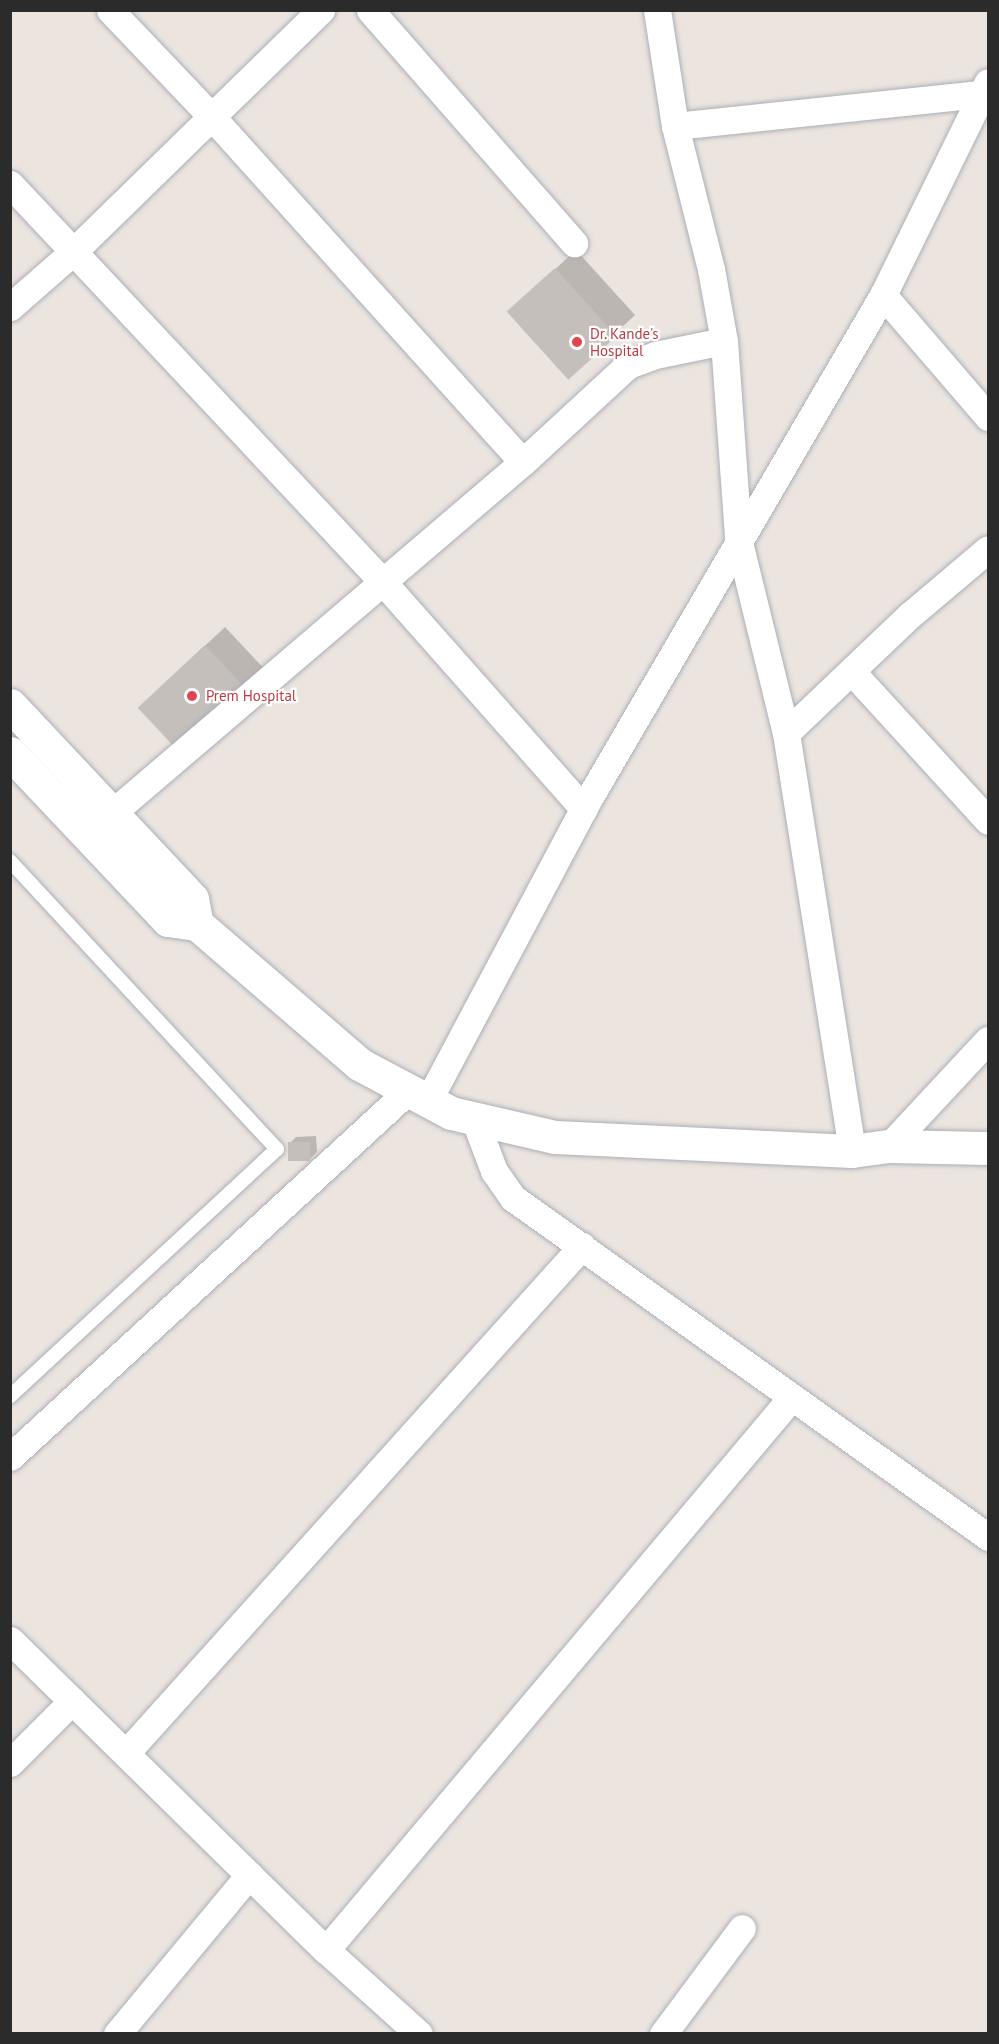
<!DOCTYPE html>
<html>
<head>
<meta charset="utf-8">
<style>
	body { margin:0 }
	#map { position:relative; width:999px; height:2044px; overflow:hidden; background:#ebe4df; font-family:"PT Sans",sans-serif }
	div>[style] { position:absolute }
	.shadow>* { inset:0; background:#0003 }
	.building>* { inset:0; background:#c4bfba; transform-origin:0 0 }
	.roads { filter:drop-shadow(0 0 2px #abafb6) drop-shadow(0 0 2px #abafb6) }
	.lane>* { height:14px; margin:-7px; padding:0 7px; transform-origin:7px; border-radius:7px; background:#fff }
	.street>* { height:27px; margin:-13.5px; padding:0 13.5px; transform-origin:13.5px; border-radius:13.5px; background:#fff }
	.secondary>* { height:33px; margin:-16.5px; padding:0 16.5px; transform-origin:16.5px; border-radius:16.5px; background:#fff }
	.dots>* { width:16px; height:16px; translate:-50% -50%; box-sizing:border-box; border:3px solid #fff; border-radius:50% }
	span { translate:-50% -50%; white-space:nowrap; text-align:center; line-height:1.15; -webkit-text-stroke:4.5px #fff; paint-order:stroke }
	.health-label { font-size:15px; color:#be3a42 }
	.left { translate:0 -50%; text-align:left }
	.frame { position:absolute; inset:0; border:12px solid #2b2b2b; pointer-events:none }
</style>
</head>
<body>
<div id="map">
	<div class="shadow">
		<i style="clip-path:polygon(576px 250px,635px 315px,569px 377px,529px 293px)"></i>
		<i style="clip-path:polygon(225px 627px,271px 676px,252px 695px,160px 688px)"></i>
		<i style="clip-path:polygon(316px 1136px,317px 1152px,310px 1159px,290px 1143px,296px 1137px)"></i>
	</div>
	<div class="building">
		<i style="left:555px;top:268px;width:92px;height:65px;rotate:48deg"></i>
		<i style="left:205px;top:645px;width:70px;height:92px;rotate:47deg"></i>
		<i style="left:288px;top:1142px;width:22px;height:19px"></i>
	</div>
	<div class="roads">
		<div class="lane">
			<i style="left:10px;top:861px;width:393px;rotate:47.2deg"></i>
			<i style="left:277px;top:1149px;width:364px;rotate:137.2deg"></i>
		</div>
		<div class="street">
			<i style="left:110px;top:10px;width:148px;rotate:46.4deg"></i>
			<i style="left:212px;top:117px;width:464px;rotate:48deg"></i>
			<i style="left:370px;top:10px;width:310px;rotate:48.8deg"></i>
			<i style="left:657px;top:10px;width:117px;rotate:81.2deg"></i>
			<i style="left:675px;top:126px;width:147px;rotate:75.9deg"></i>
			<i style="left:711px;top:269px;width:73px;rotate:79.8deg"></i>
			<i style="left:724px;top:341px;width:197px;rotate:85.9deg"></i>
			<i style="left:738px;top:538px;width:201px;rotate:76.2deg"></i>
			<i style="left:786px;top:733px;width:423px;rotate:81deg"></i>
			<i style="left:675px;top:126px;width:309px;rotate:-6deg"></i>
			<i style="left:982px;top:94px;width:9px;rotate:49deg"></i>
			<i style="left:10px;top:184px;width:545px;rotate:46.86deg"></i>
			<i style="left:383px;top:582px;width:303px;rotate:48.5deg"></i>
			<i style="left:883px;top:295px;width:161px;rotate:49.3deg"></i>
			<i style="left:10px;top:307px;width:86px;rotate:-41.2deg"></i>
			<i style="left:75px;top:250px;width:344px;rotate:-44.3deg"></i>
			<i style="left:853px;top:673px;width:200px;rotate:47.6deg"></i>
			<i style="left:786px;top:733px;width:171px;rotate:-43.6deg"></i>
			<i style="left:910px;top:615px;width:102px;rotate:-40.2deg"></i>
			<i style="left:112px;top:813px;width:540px;rotate:-40.5deg"></i>
			<i style="left:523px;top:462px;width:143px;rotate:-42.7deg"></i>
			<i style="left:628px;top:365px;width:29px;rotate:-20deg"></i>
			<i style="left:655px;top:355px;width:70px;rotate:-11.5deg"></i>
			<i style="left:428px;top:1101px;width:347px;rotate:-62deg"></i>
			<i style="left:591px;top:795px;width:579px;rotate:-59.72deg"></i>
			<i style="left:883px;top:295px;width:237px;rotate:-63.8deg"></i>
			<i style="left:474px;top:1118px;width:57px;rotate:69.3deg"></i>
			<i style="left:494px;top:1171px;width:33px;rotate:55deg"></i>
			<i style="left:513px;top:1198px;width:584px;rotate:35.51deg"></i>
			<i style="left:889px;top:1146px;width:145px;rotate:-47deg"></i>
			<i style="left:10px;top:1457px;width:542px;rotate:-42.61deg"></i>
			<i style="left:10px;top:1640px;width:443px;rotate:44.5deg"></i>
			<i style="left:326px;top:1950px;width:125px;rotate:42.1deg"></i>
			<i style="left:126px;top:1753px;width:682px;rotate:-48.03deg"></i>
			<i style="left:10px;top:1763px;width:88px;rotate:-45deg"></i>
			<i style="left:326px;top:1950px;width:722px;rotate:-49.89deg"></i>
			<i style="left:117px;top:2034px;width:207px;rotate:-50.3deg"></i>
			<i style="left:663px;top:2034px;width:132px;rotate:-53.3deg"></i>
		</div>
		<div class="secondary">
			<i style="left:10px;top:705px;width:266px;rotate:46.8deg"></i>
			<i style="left:192px;top:899px;width:25px;rotate:79deg"></i>
			<i style="left:10px;top:753px;width:230px;rotate:46.6deg"></i>
			<i style="left:168px;top:920px;width:29px;rotate:8deg"></i>
			<i style="left:197px;top:924px;width:214px;rotate:40.8deg"></i>
			<i style="left:359px;top:1064px;width:104px;rotate:28deg"></i>
			<i style="left:451px;top:1113px;width:107px;rotate:13deg"></i>
			<i style="left:555px;top:1137px;width:297px;rotate:2.7deg"></i>
			<i style="left:852px;top:1151px;width:37px;rotate:-8deg"></i>
			<i style="left:889px;top:1146px;width:99px;rotate:1.2deg"></i>
		</div>
	</div>
	<div class="dots">
		<i style="left:577px;top:342px;background:#e0444e"></i>
		<i style="left:192px;top:696px;background:#e0444e"></i>
	</div>
	<div class="health-label">
		<span class="left" style="left:590px;top:342px">Dr. Kande's<br>Hospital</span>
		<span class="left" style="left:206px;top:696px">Prem Hospital</span>
	</div>
	<div class="frame"></div>
</div>
</body>
</html>
